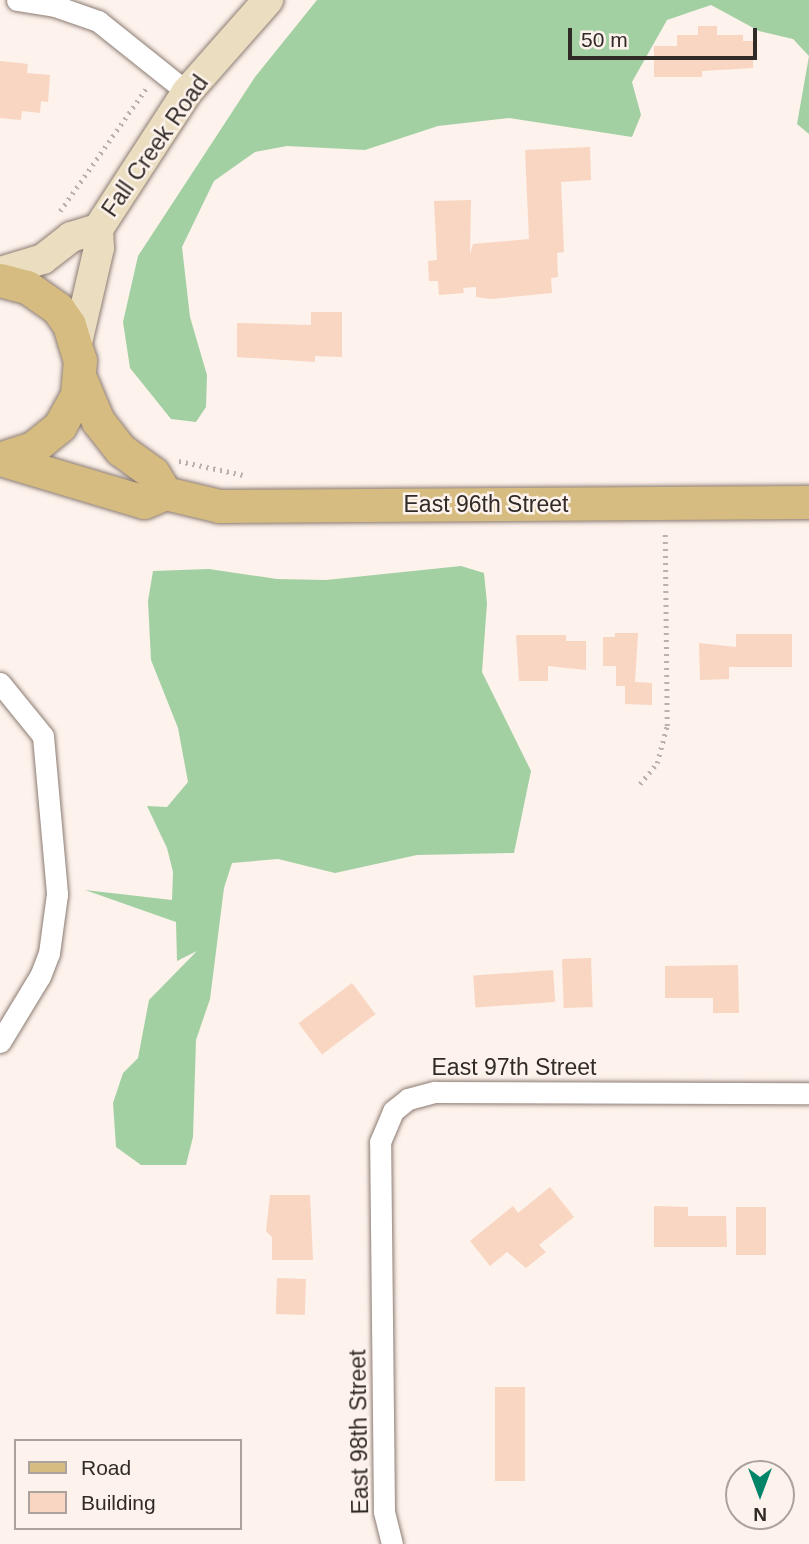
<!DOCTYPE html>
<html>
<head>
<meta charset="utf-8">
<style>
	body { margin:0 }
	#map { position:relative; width:809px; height:1544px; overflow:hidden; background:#fdf2ec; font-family:Arial,sans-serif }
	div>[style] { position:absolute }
	.forest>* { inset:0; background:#a3d0a2 }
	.building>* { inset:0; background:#f8d6c1; transform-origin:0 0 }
	.path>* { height:4.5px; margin-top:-2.25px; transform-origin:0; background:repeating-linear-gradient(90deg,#bbb1ac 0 2px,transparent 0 7px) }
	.roads { filter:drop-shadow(0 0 2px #8c7c73) drop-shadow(0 0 2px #8c7c73) }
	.minor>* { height:21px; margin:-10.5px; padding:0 10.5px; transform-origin:10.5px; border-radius:10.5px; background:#fff }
	.secondary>* { height:30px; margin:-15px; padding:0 15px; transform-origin:15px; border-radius:15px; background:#eaddc0 }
	.primary>* { height:33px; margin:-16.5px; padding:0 16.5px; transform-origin:16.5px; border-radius:16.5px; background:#d6bc80 }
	span { translate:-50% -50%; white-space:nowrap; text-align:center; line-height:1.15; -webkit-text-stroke:5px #fdf2ec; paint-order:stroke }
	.street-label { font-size:23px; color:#312b27 }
	.legend { position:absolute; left:14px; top:1439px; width:228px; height:91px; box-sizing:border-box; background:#fdf2ec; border:2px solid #aba29d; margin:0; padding:9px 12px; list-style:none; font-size:21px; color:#312b27 }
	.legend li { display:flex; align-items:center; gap:14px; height:35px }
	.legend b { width:35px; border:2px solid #aba29d }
	.north { position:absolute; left:725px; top:1460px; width:70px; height:70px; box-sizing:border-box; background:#fdf2ec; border:2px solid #aba29d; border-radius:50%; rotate:180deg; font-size:19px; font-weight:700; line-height:28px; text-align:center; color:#312b27 }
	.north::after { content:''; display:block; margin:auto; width:24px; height:32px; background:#008569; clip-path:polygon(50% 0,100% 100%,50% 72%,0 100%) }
	.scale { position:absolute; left:568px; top:28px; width:189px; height:32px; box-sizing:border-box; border:4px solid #312b27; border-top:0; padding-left:9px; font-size:21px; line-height:24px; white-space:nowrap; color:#312b27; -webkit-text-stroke:5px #fdf2ec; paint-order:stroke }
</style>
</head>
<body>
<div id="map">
	<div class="forest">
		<i style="clip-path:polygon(317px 0,809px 0,809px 134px,797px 124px,809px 56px,793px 39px,759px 31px,711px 5px,667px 20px,632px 82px,641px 115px,632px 137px,509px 118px,438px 126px,365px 150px,287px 146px,255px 152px,214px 181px,182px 247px,190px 317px,207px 375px,206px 407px,196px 422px,171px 419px,130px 368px,123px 322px,138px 256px,255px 77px)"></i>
		<i style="clip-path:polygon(461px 566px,484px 573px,487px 603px,482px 672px,531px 771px,514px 853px,417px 855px,335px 873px,278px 859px,232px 863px,224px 888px,210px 999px,196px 1040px,193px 1137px,186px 1165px,141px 1165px,116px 1147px,113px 1103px,123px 1073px,138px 1058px,149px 1000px,197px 951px,177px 961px,176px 922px,85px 890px,172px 900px,173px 872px,167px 848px,147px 806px,167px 807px,188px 782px,178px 728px,151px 660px,148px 601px,153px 571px,209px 569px,277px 579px,326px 580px)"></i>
	</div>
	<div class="building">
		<i style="clip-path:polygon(698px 26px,717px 26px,717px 35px,743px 35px,743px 41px,753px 41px,753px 68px,702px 71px,702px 77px,654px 77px,654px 46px,677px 46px,677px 35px,698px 35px)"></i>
		<i style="clip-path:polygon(0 61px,28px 64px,27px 73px,50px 75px,48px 102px,41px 101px,40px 113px,22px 111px,21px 120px,0 118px)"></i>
		<i style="clip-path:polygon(590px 147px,591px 180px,561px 182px,564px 252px,557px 253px,558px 277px,551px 278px,552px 293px,491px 299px,476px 297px,476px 287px,463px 288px,464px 293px,439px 295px,438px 281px,429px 281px,428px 261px,437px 260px,434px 201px,471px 200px,470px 254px,473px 244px,529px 239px,525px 150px)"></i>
		<i style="clip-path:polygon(311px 312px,342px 312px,342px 357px,315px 356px,315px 362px,237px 357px,237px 323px,311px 325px)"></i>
		<i style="clip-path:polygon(615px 633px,638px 633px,635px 682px,652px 683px,652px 705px,625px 704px,625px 686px,616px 686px,616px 666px,603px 666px,603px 637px,615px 637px)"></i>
		<i style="clip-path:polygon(736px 634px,792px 634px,792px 667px,729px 667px,729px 679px,700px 680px,699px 643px,736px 647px)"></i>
		<i style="clip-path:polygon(516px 635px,566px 635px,566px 641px,586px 641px,586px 670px,548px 666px,548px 681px,519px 681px)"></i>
		<i style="left:591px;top:958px;width:49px;height:29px;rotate:88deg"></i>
		<i style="clip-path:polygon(738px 965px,739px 1013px,713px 1013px,713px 998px,665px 998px,665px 966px)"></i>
		<i style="left:553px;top:970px;width:32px;height:80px;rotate:86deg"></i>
		<i style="left:352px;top:983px;width:39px;height:67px;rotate:53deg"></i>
		<i style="clip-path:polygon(550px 1187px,574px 1217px,539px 1245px,546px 1252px,526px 1268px,507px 1252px,490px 1266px,470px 1241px,513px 1206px,518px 1213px)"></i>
		<i style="clip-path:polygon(270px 1195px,310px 1195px,313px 1260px,272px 1260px,272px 1237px,266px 1231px)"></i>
		<i style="clip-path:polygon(654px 1206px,688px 1207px,688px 1216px,726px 1216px,727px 1247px,654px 1247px)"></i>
		<i style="left:736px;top:1207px;width:30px;height:48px"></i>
		<i style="left:277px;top:1278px;width:29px;height:36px;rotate:2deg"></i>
		<i style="left:495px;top:1387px;width:30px;height:94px"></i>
	</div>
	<div class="path">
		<i style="left:60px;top:211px;width:151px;rotate:-54.9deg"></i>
		<i style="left:179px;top:461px;width:66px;rotate:12.3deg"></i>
		<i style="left:640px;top:784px;width:27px;rotate:-51deg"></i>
		<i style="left:657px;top:763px;width:38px;rotate:-75deg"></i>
		<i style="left:667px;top:726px;width:195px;rotate:-90.6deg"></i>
	</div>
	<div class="roads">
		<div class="minor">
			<i style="left:17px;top:0;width:38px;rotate:9deg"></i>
			<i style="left:55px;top:6px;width:46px;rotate:19.2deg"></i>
			<i style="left:98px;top:21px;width:114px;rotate:38.6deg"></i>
			<i style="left:0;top:683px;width:68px;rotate:50.9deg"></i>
			<i style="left:43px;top:736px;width:159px;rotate:84.9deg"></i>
			<i style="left:57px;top:894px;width:60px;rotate:97.7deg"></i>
			<i style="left:49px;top:953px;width:25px;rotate:111deg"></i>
			<i style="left:40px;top:976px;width:77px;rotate:121.2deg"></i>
			<i style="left:392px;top:1544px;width:34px;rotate:-104deg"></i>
			<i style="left:384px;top:1511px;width:369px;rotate:-90.6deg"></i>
			<i style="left:380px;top:1142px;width:34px;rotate:-67deg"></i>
			<i style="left:393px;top:1111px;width:19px;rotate:-39deg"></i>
			<i style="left:408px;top:1099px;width:28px;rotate:-15deg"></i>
			<i style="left:435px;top:1092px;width:374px;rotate:0.2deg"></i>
		</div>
		<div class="secondary">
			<i style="left:0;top:272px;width:45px;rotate:-16.8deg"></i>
			<i style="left:43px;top:259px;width:36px;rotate:-38deg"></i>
			<i style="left:71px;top:237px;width:28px;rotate:-17deg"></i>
			<i style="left:77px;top:343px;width:98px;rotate:-77deg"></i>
			<i style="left:99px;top:248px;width:19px;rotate:-93deg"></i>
			<i style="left:98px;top:229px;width:163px;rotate:-57deg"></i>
			<i style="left:187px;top:92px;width:123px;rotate:-48.6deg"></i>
		</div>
		<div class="primary">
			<i style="left:0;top:280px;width:28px;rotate:15deg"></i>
			<i style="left:27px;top:287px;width:38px;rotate:35deg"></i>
			<i style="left:58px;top:309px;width:19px;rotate:55deg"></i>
			<i style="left:69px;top:325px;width:37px;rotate:73deg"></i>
			<i style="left:80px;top:360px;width:35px;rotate:95deg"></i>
			<i style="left:77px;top:395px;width:35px;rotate:119deg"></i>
			<i style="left:60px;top:426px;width:35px;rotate:141deg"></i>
			<i style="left:33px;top:448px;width:35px;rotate:162deg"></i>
			<i style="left:80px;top:378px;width:47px;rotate:67.3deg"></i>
			<i style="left:98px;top:421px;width:37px;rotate:52deg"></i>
			<i style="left:121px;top:450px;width:39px;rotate:36deg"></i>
			<i style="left:153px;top:473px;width:23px;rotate:59deg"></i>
			<i style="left:0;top:459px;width:150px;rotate:16.6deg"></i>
			<i style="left:144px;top:502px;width:23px;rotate:-23deg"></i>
			<i style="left:165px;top:493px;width:56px;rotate:13.5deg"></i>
			<i style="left:219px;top:506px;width:590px;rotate:-0.39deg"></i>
		</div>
	</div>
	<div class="street-label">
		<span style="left:155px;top:146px;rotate:-55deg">Fall Creek Road</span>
		<span style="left:486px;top:504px">East 96th Street</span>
		<span style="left:514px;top:1067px">East 97th Street</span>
		<span style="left:359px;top:1432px;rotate:-91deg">East 98th Street</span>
	</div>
	<ul class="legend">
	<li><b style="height:9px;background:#d6bc80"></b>Road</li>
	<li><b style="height:19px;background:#f8d6c1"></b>Building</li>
	</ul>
	<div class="north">N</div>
	<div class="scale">50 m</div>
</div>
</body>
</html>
